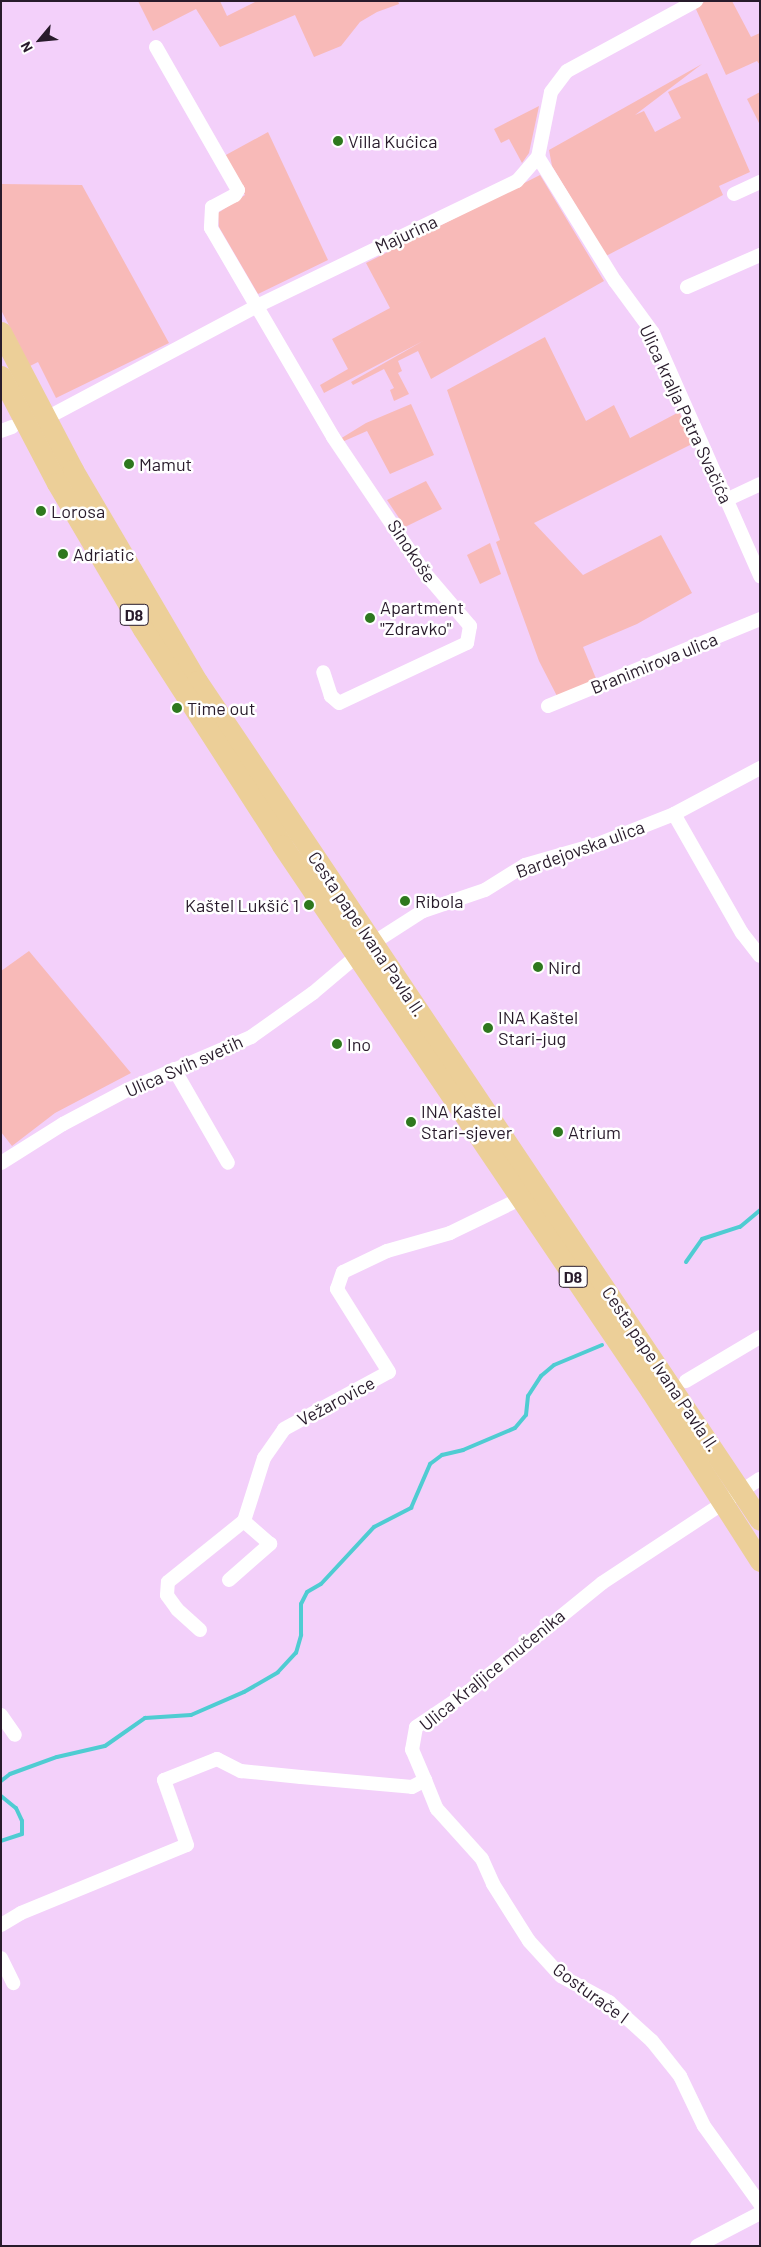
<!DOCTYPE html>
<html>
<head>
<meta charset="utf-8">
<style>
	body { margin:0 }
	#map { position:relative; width:761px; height:2247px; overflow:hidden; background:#f3d0fa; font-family:Barlow,sans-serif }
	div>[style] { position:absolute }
	.green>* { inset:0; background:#f8bab8 }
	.stream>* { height:4px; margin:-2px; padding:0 2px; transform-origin:2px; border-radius:2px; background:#4fccd2 }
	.street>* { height:14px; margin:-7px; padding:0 7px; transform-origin:7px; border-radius:7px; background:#fff }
	.primary>* { height:21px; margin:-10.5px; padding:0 10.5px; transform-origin:10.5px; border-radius:10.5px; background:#eccf98 }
	.dots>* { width:14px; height:14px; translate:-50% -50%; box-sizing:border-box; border:2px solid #fff; border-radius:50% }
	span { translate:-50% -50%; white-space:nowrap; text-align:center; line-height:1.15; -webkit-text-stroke:5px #fff; paint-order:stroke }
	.shield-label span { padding:1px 4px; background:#fff; border:1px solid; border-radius:4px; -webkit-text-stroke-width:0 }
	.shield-label { font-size:16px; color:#281b2b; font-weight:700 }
	.poi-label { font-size:18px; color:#281b2b }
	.left { translate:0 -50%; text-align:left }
	.right { translate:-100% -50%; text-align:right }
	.street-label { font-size:18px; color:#281b2b }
	.frame { position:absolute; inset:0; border:2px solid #281b2b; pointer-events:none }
	.north { position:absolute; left:15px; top:15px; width:50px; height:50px; -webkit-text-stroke:4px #fff; paint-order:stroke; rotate:242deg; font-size:14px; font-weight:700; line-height:20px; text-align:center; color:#281b2b }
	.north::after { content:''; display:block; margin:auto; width:18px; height:22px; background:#281b2b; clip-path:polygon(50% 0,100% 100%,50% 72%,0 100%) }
</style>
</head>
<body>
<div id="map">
	<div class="green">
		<i style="clip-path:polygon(138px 1px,220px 1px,227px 16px,257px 1px,398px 1px,399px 4px,377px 12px,360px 22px,341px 46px,314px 57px,295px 15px,220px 47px,196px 9px,153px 31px)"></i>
		<i style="clip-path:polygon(706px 1px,732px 1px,751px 37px,760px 33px,760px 65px,757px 61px,726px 75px,695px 7px)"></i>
		<i style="clip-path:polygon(702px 64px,635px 115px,644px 111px,655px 132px,681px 118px,668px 92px,707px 73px,750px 172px,719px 186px,723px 195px,606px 256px,552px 166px,549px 150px)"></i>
		<i style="clip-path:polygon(760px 92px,760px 125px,747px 99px)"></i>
		<i style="clip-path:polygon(539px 106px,529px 153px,522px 163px,509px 139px,501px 143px,494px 129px)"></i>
		<i style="clip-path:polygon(268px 132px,328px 260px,258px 294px,219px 227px,218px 213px,245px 195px,224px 156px)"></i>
		<i style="clip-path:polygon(540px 175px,604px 281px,431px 379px,418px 351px,398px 361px,402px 371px,398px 373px,409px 394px,394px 401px,390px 390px,394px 388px,384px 369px,353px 385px,351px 382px,423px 341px,324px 393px,320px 385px,348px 369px,332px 339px,390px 308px,366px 263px)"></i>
		<i style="clip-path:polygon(1px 184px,82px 185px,169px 343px,56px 398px,38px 362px,30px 366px,1px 310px)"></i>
		<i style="clip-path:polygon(545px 337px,586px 421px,614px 405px,630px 438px,679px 412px,694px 443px,534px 523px,583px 575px,661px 535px,692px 593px,637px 624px,583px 647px,597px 681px,558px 698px,539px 661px,496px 542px,500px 540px,447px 390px)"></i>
		<i style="clip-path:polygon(411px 404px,434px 455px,390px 474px,367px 431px,342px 442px,340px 439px,366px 423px)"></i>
		<i style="clip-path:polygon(426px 481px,442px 509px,405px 527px,387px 500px)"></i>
		<i style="clip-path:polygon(490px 543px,501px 574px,480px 584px,467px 555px)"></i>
		<i style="clip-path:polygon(29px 951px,131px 1073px,55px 1113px,12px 1146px,1px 1132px,1px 971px)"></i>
	</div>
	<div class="stream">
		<i style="left:686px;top:1262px;width:28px;rotate:-55deg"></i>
		<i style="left:702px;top:1239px;width:40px;rotate:-18deg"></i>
		<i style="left:740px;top:1227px;width:26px;rotate:-40deg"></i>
		<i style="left:1px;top:1781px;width:11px;rotate:-38deg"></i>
		<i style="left:10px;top:1774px;width:50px;rotate:-19.9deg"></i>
		<i style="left:57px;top:1757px;width:49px;rotate:-12.9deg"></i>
		<i style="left:105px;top:1746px;width:49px;rotate:-35deg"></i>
		<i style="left:145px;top:1718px;width:46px;rotate:-3.7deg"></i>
		<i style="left:191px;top:1715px;width:58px;rotate:-23.5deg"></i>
		<i style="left:244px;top:1692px;width:39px;rotate:-30deg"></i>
		<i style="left:278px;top:1672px;width:26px;rotate:-47deg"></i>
		<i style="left:296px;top:1653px;width:19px;rotate:-74deg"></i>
		<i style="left:301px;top:1635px;width:31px;rotate:-90deg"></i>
		<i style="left:301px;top:1604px;width:13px;rotate:-63deg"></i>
		<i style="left:307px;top:1592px;width:16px;rotate:-30deg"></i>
		<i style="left:321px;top:1584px;width:78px;rotate:-47.1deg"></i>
		<i style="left:374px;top:1527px;width:42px;rotate:-27.2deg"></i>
		<i style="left:411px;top:1508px;width:48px;rotate:-66.6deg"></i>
		<i style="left:430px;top:1464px;width:15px;rotate:-37deg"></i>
		<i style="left:442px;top:1455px;width:22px;rotate:-13deg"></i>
		<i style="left:463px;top:1450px;width:56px;rotate:-22.9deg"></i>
		<i style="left:515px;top:1428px;width:17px;rotate:-50deg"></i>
		<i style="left:526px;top:1415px;width:19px;rotate:-84deg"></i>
		<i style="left:528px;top:1396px;width:24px;rotate:-57deg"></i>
		<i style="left:541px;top:1376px;width:17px;rotate:-40deg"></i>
		<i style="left:554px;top:1365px;width:52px;rotate:-22.6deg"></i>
		<i style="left:1px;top:1796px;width:19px;rotate:39deg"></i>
		<i style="left:16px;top:1808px;width:14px;rotate:65deg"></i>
		<i style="left:22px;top:1821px;width:13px;rotate:90deg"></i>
		<i style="left:22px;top:1834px;width:22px;rotate:162deg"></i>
	</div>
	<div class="street">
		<i style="left:156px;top:47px;width:165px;rotate:60.2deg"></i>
		<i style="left:238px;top:190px;width:6px;rotate:121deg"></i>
		<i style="left:235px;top:195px;width:26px;rotate:152deg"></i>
		<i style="left:212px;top:207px;width:21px;rotate:93deg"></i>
		<i style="left:211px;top:228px;width:242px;rotate:59.7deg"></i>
		<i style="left:333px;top:437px;width:163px;rotate:56deg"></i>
		<i style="left:424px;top:572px;width:71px;rotate:49.6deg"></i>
		<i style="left:470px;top:626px;width:17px;rotate:100deg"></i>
		<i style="left:467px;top:643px;width:141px;rotate:154.9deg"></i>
		<i style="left:339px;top:703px;width:11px;rotate:-139deg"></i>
		<i style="left:331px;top:696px;width:25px;rotate:-108deg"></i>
		<i style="left:538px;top:157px;width:146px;rotate:58.2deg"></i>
		<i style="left:615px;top:281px;width:64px;rotate:53.8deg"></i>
		<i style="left:653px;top:333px;width:266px;rotate:66.2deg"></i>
		<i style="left:734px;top:194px;width:29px;rotate:-25deg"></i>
		<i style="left:687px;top:287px;width:80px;rotate:-23.7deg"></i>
		<i style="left:56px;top:413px;width:228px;rotate:-28deg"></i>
		<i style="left:257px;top:306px;width:288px;rotate:-25.7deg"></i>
		<i style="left:517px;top:181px;width:32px;rotate:-49deg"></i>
		<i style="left:538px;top:157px;width:66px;rotate:-78.7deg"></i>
		<i style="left:551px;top:92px;width:26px;rotate:-53deg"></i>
		<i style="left:567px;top:71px;width:147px;rotate:-28.5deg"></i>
		<i style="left:1px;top:431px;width:12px;rotate:-20deg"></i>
		<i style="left:726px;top:500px;width:38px;rotate:-25deg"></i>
		<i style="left:548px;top:706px;width:229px;rotate:-22.3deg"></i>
		<i style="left:674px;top:814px;width:137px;rotate:60.3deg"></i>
		<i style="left:742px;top:933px;width:29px;rotate:52deg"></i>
		<i style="left:373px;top:943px;width:59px;rotate:-32.6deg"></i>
		<i style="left:423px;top:911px;width:65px;rotate:-18.7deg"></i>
		<i style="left:485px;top:890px;width:47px;rotate:-32deg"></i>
		<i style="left:525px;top:865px;width:76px;rotate:-16deg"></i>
		<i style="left:598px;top:844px;width:82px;rotate:-21.5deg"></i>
		<i style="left:674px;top:814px;width:98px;rotate:-28.1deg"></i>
		<i style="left:174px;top:1069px;width:108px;rotate:60.1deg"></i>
		<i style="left:1px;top:1163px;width:73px;rotate:-32.2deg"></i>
		<i style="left:63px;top:1124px;width:72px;rotate:-28deg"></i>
		<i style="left:127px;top:1090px;width:135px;rotate:-23.1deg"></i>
		<i style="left:251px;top:1037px;width:76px;rotate:-35.4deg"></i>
		<i style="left:313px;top:993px;width:59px;rotate:-40.2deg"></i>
		<i style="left:686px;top:1381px;width:86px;rotate:-30.7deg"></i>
		<i style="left:229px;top:1580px;width:55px;rotate:-41.3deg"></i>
		<i style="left:270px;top:1544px;width:35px;rotate:-139deg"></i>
		<i style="left:244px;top:1521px;width:66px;rotate:-72.4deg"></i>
		<i style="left:264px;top:1458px;width:35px;rotate:-55deg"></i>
		<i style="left:284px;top:1429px;width:119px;rotate:-28.5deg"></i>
		<i style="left:389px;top:1372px;width:98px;rotate:-122.1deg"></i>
		<i style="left:337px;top:1289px;width:18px;rotate:-71deg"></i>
		<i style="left:343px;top:1272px;width:49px;rotate:-25.5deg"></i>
		<i style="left:387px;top:1251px;width:66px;rotate:-15.9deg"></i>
		<i style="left:450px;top:1233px;width:78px;rotate:-25.9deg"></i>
		<i style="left:200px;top:1630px;width:31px;rotate:-138deg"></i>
		<i style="left:177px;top:1609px;width:17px;rotate:-126deg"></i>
		<i style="left:167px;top:1595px;width:13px;rotate:-86deg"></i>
		<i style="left:168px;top:1582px;width:97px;rotate:-38.8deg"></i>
		<i style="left:1px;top:1715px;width:24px;rotate:55deg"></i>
		<i style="left:425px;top:1780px;width:31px;rotate:68deg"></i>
		<i style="left:437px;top:1809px;width:67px;rotate:48deg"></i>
		<i style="left:482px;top:1859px;width:27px;rotate:66deg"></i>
		<i style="left:493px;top:1884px;width:67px;rotate:57.7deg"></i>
		<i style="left:529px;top:1941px;width:47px;rotate:47.6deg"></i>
		<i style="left:561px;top:1976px;width:55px;rotate:28.4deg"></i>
		<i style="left:609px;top:2002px;width:58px;rotate:42.2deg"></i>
		<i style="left:652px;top:2041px;width:45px;rotate:51.3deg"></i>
		<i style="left:680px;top:2076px;width:55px;rotate:64.4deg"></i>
		<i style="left:704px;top:2126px;width:96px;rotate:54.3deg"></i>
		<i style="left:1px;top:1925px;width:23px;rotate:-31deg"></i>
		<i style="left:21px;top:1913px;width:179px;rotate:-22.3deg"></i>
		<i style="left:187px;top:1845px;width:69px;rotate:-109.5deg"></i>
		<i style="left:164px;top:1780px;width:57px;rotate:-21.6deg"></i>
		<i style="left:217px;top:1759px;width:27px;rotate:27deg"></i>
		<i style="left:241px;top:1771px;width:60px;rotate:5.7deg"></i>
		<i style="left:301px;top:1777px;width:111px;rotate:5.1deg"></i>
		<i style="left:412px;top:1787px;width:15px;rotate:-28deg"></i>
		<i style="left:425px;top:1780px;width:33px;rotate:-113deg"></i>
		<i style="left:412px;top:1750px;width:23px;rotate:-80deg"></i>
		<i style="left:416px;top:1727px;width:63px;rotate:-33.9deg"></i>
		<i style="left:468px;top:1692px;width:173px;rotate:-39.1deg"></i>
		<i style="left:602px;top:1583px;width:189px;rotate:-33.4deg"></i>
		<i style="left:1px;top:1958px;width:28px;rotate:64deg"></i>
		<i style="left:697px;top:2246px;width:71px;rotate:-27.6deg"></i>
	</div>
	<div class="primary">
		<i style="left:1px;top:332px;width:156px;rotate:62.4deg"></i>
		<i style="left:73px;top:470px;width:245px;rotate:59.6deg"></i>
		<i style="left:197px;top:681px;width:1010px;rotate:56.14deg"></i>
		<i style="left:1px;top:376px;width:121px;rotate:62.4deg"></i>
		<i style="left:57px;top:483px;width:169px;rotate:59.5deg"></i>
		<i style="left:143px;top:629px;width:257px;rotate:57.2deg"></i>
		<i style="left:282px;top:845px;width:659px;rotate:55.95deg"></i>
		<i style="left:651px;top:1391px;width:202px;rotate:57.3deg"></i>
	</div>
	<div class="dots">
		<i style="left:338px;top:141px;background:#2e781e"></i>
		<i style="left:129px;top:464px;background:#2e781e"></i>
		<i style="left:41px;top:511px;background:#2e781e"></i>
		<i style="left:63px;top:554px;background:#2e781e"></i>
		<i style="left:370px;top:618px;background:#2e781e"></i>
		<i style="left:177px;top:708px;background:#2e781e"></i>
		<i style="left:405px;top:901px;background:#2e781e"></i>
		<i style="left:309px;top:905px;background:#2e781e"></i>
		<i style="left:538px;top:967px;background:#2e781e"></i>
		<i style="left:488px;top:1028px;background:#2e781e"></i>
		<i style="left:337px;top:1044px;background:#2e781e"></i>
		<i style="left:411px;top:1122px;background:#2e781e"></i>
		<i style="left:558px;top:1132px;background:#2e781e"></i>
	</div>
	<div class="shield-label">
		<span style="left:134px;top:615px">D8</span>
		<span style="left:573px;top:1277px">D8</span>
	</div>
	<div class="poi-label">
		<span class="left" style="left:348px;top:141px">Villa Kućica</span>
		<span class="left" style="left:139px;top:464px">Mamut</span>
		<span class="left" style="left:51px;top:511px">Lorosa</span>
		<span class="left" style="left:73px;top:554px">Adriatic</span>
		<span class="left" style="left:380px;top:618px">Apartment<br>"Zdravko"</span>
		<span class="left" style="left:187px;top:708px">Time out</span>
		<span class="left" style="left:415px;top:901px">Ribola</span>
		<span class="right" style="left:299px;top:905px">Kaštel Lukšić 1</span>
		<span class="left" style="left:548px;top:967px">Nird</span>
		<span class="left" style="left:498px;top:1028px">INA Kaštel<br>Stari-jug</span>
		<span class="left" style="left:347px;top:1044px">Ino</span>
		<span class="left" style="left:421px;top:1122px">INA Kaštel<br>Stari-sjever</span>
		<span class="left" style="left:568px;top:1132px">Atrium</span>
	</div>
	<div class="street-label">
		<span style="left:406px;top:234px;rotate:-25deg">Majurina</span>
		<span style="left:686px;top:414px;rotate:65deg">Ulica kralja Petra Svačića</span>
		<span style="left:412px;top:551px;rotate:56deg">Sinokoše</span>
		<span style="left:654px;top:663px;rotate:-22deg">Branimirova ulica</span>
		<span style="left:580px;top:849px;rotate:-20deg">Bardejovska ulica</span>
		<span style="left:367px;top:934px;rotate:56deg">Cesta pape Ivana Pavla II.</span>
		<span style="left:184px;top:1066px;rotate:-24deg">Ulica Svih svetih</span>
		<span style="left:661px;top:1369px;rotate:56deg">Cesta pape Ivana Pavla II.</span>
		<span style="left:336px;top:1401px;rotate:-28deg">Vežarovice</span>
		<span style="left:492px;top:1670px;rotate:-39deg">Ulica Kraljice mučenika</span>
		<span style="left:591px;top:1993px;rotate:36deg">Gosturače I</span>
	</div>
	<div class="frame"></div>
	<div class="north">N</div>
</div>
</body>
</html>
